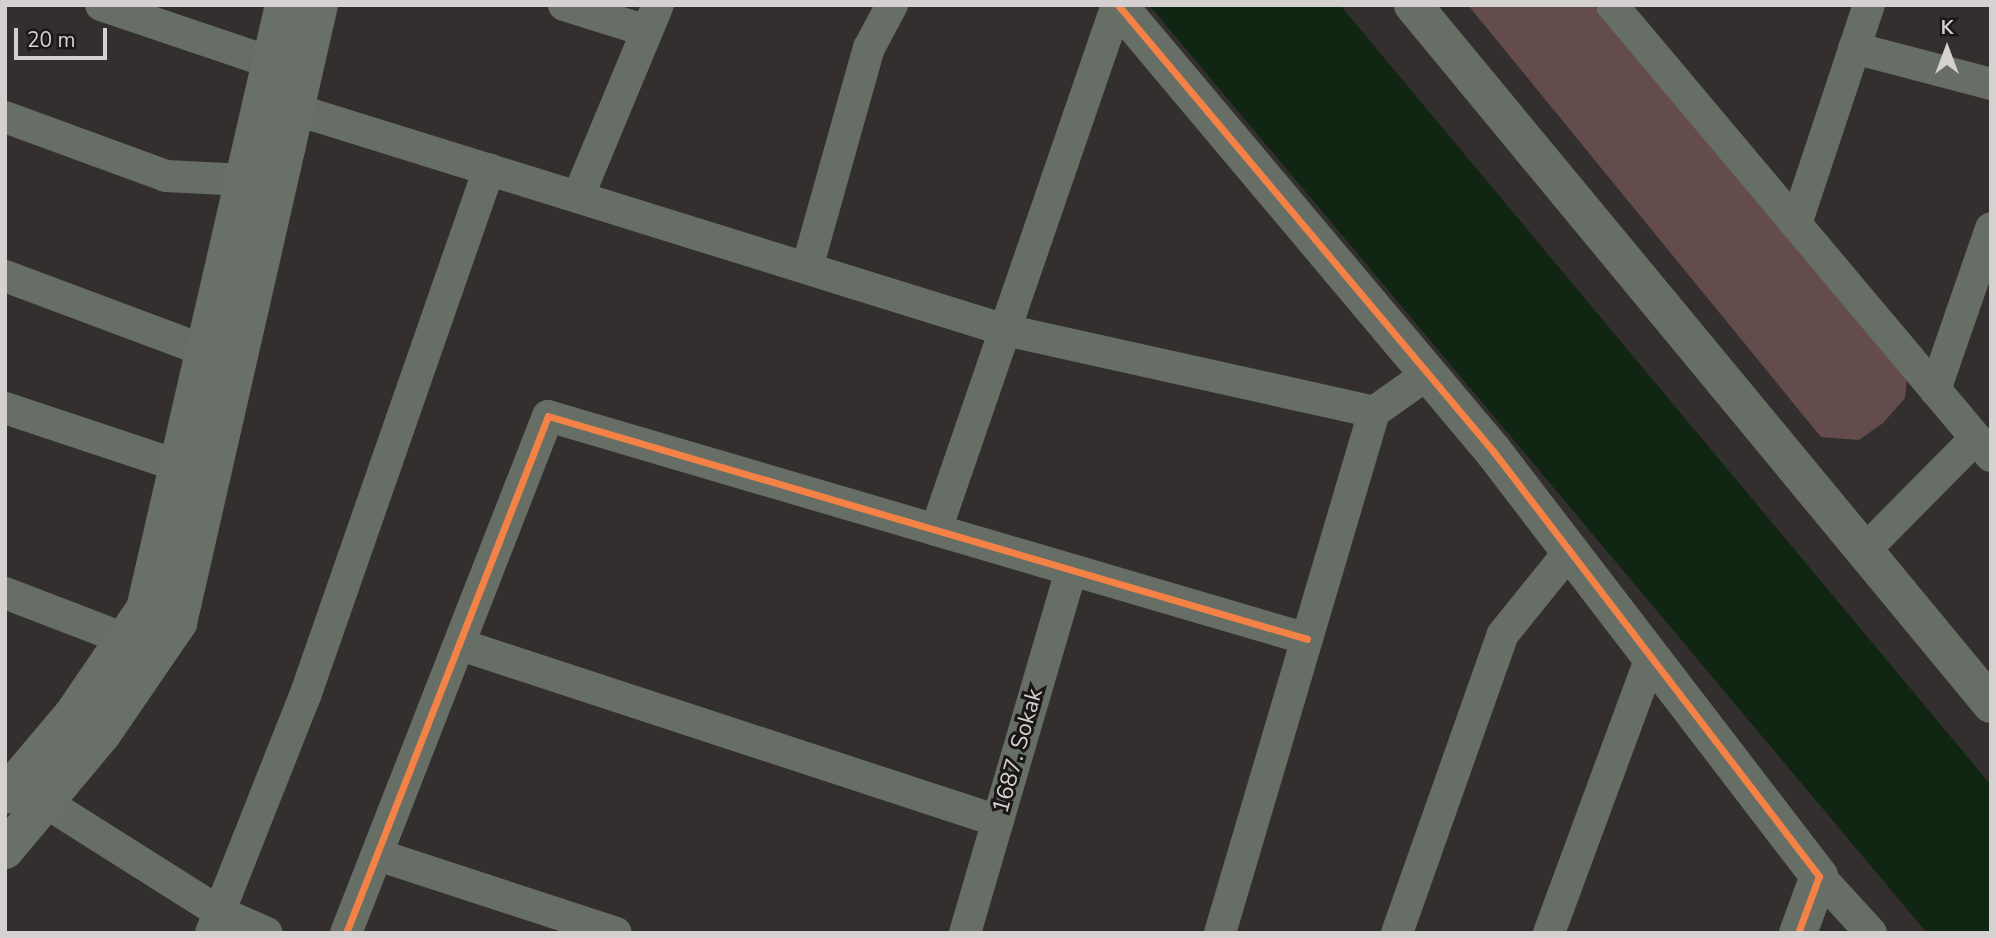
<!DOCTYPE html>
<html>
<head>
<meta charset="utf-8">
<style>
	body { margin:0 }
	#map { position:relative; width:1996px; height:938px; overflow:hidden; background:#342f2f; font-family:"Nunito Sans",sans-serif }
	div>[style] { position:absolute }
	.green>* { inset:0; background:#654c4c }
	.water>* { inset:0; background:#112513 }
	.minor>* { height:32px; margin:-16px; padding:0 16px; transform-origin:16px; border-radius:16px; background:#666e66 }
	.tertiary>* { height:38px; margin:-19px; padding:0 19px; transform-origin:19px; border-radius:19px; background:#666e66 }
	.secondary>* { height:38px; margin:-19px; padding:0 19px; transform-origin:19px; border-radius:19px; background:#697068 }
	.primary>* { height:38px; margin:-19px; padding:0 19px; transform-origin:19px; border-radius:19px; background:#676e66 }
	.cycleway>* { height:7px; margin:-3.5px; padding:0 3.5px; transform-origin:3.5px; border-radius:3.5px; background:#f48246 }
	span { translate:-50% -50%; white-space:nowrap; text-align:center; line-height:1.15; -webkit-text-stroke:6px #1b1717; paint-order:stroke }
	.street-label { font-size:23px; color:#d6d1d1 }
	.frame { position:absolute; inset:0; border:7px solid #d6d1d1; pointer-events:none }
	.north { position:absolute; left:1912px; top:14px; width:70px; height:70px; -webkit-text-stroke:5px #1b1717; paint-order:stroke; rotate:0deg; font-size:19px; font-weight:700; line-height:28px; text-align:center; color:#d6d1d1 }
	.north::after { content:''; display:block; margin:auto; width:24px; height:32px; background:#d6d1d1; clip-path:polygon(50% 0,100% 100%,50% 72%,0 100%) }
	.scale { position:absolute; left:14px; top:28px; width:93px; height:32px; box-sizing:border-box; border:4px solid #d6d1d1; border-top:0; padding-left:9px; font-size:21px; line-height:24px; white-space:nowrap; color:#d6d1d1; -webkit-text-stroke:5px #1b1717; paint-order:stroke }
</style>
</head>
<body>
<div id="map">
	<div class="green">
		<i style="clip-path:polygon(1468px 5px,1593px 5px,1907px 378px,1905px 398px,1883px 423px,1859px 440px,1821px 437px)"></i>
	</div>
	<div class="water">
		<i style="clip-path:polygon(1149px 5px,1340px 5px,1991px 785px,1991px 933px,1927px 933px)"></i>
	</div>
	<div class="minor">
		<i style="left:101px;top:5px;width:181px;rotate:18.7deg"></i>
		<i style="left:564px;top:5px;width:87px;rotate:17.4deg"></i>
		<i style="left:1612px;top:5px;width:589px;rotate:49.96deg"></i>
		<i style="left:1854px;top:48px;width:142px;rotate:14.7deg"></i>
		<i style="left:297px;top:110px;width:741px;rotate:17.26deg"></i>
		<i style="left:1005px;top:330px;width:378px;rotate:12.5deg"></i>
		<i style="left:5px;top:117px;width:171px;rotate:20.1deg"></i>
		<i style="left:166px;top:176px;width:79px;rotate:2.9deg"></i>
		<i style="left:578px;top:197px;width:208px;rotate:-67.4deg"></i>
		<i style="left:1796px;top:224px;width:231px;rotate:-71.6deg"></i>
		<i style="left:807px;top:268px;width:229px;rotate:-74.3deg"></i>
		<i style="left:869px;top:48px;width:49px;rotate:-61.9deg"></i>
		<i style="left:5px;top:276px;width:215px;rotate:20.5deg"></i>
		<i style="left:1935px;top:390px;width:171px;rotate:-70.9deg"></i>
		<i style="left:5px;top:408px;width:183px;rotate:18.4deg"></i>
		<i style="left:936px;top:530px;width:555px;rotate:-70.98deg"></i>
		<i style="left:1864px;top:551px;width:159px;rotate:-45.3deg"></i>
		<i style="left:5px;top:593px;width:129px;rotate:21deg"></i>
		<i style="left:461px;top:645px;width:565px;rotate:18.15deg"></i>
		<i style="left:45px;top:802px;width:206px;rotate:32.3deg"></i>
		<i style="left:219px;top:912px;width:52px;rotate:23.6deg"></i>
		<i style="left:378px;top:855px;width:250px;rotate:18.1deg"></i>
		<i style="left:1819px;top:876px;width:77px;rotate:47.6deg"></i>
		<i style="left:211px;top:933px;width:255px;rotate:-68.4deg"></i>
		<i style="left:305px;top:696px;width:558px;rotate:-70.75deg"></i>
		<i style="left:346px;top:933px;width:555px;rotate:-68.66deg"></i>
		<i style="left:548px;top:416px;width:791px;rotate:16.37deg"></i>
		<i style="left:965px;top:933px;width:378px;rotate:-73.7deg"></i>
		<i style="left:1220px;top:933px;width:543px;rotate:-73.53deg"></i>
		<i style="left:1374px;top:412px;width:67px;rotate:-35.3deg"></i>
		<i style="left:1397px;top:933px;width:317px;rotate:-70.5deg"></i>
		<i style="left:1503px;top:634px;width:107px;rotate:-51.1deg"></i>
		<i style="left:1549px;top:933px;width:294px;rotate:-69.7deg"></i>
	</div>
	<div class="tertiary">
		<i style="left:1118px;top:5px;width:583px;rotate:49.94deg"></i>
		<i style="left:1493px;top:451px;width:536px;rotate:52.51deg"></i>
		<i style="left:1819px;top:876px;width:61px;rotate:110.2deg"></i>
	</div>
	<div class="secondary">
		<i style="left:5px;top:795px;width:107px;rotate:-49.9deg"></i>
		<i style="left:74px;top:713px;width:126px;rotate:-55.7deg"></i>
		<i style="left:145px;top:609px;width:620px;rotate:-77.04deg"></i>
		<i style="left:5px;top:850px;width:151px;rotate:-50.1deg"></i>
		<i style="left:102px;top:734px;width:135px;rotate:-55.6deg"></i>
		<i style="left:178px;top:623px;width:634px;rotate:-77.15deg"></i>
	</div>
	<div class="primary">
		<i style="left:1413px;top:5px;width:907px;rotate:50.41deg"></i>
	</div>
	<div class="cycleway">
		<i style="left:1118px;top:5px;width:583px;rotate:49.94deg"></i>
		<i style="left:1493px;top:451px;width:536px;rotate:52.51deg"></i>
		<i style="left:1819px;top:876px;width:61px;rotate:110.2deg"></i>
		<i style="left:346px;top:933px;width:555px;rotate:-68.66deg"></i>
		<i style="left:548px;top:416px;width:791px;rotate:16.37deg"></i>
	</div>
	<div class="street-label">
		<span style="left:1018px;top:751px;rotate:-74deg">1687. Sokak</span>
	</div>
	<div class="frame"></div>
	<div class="north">K</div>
	<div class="scale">20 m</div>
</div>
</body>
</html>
